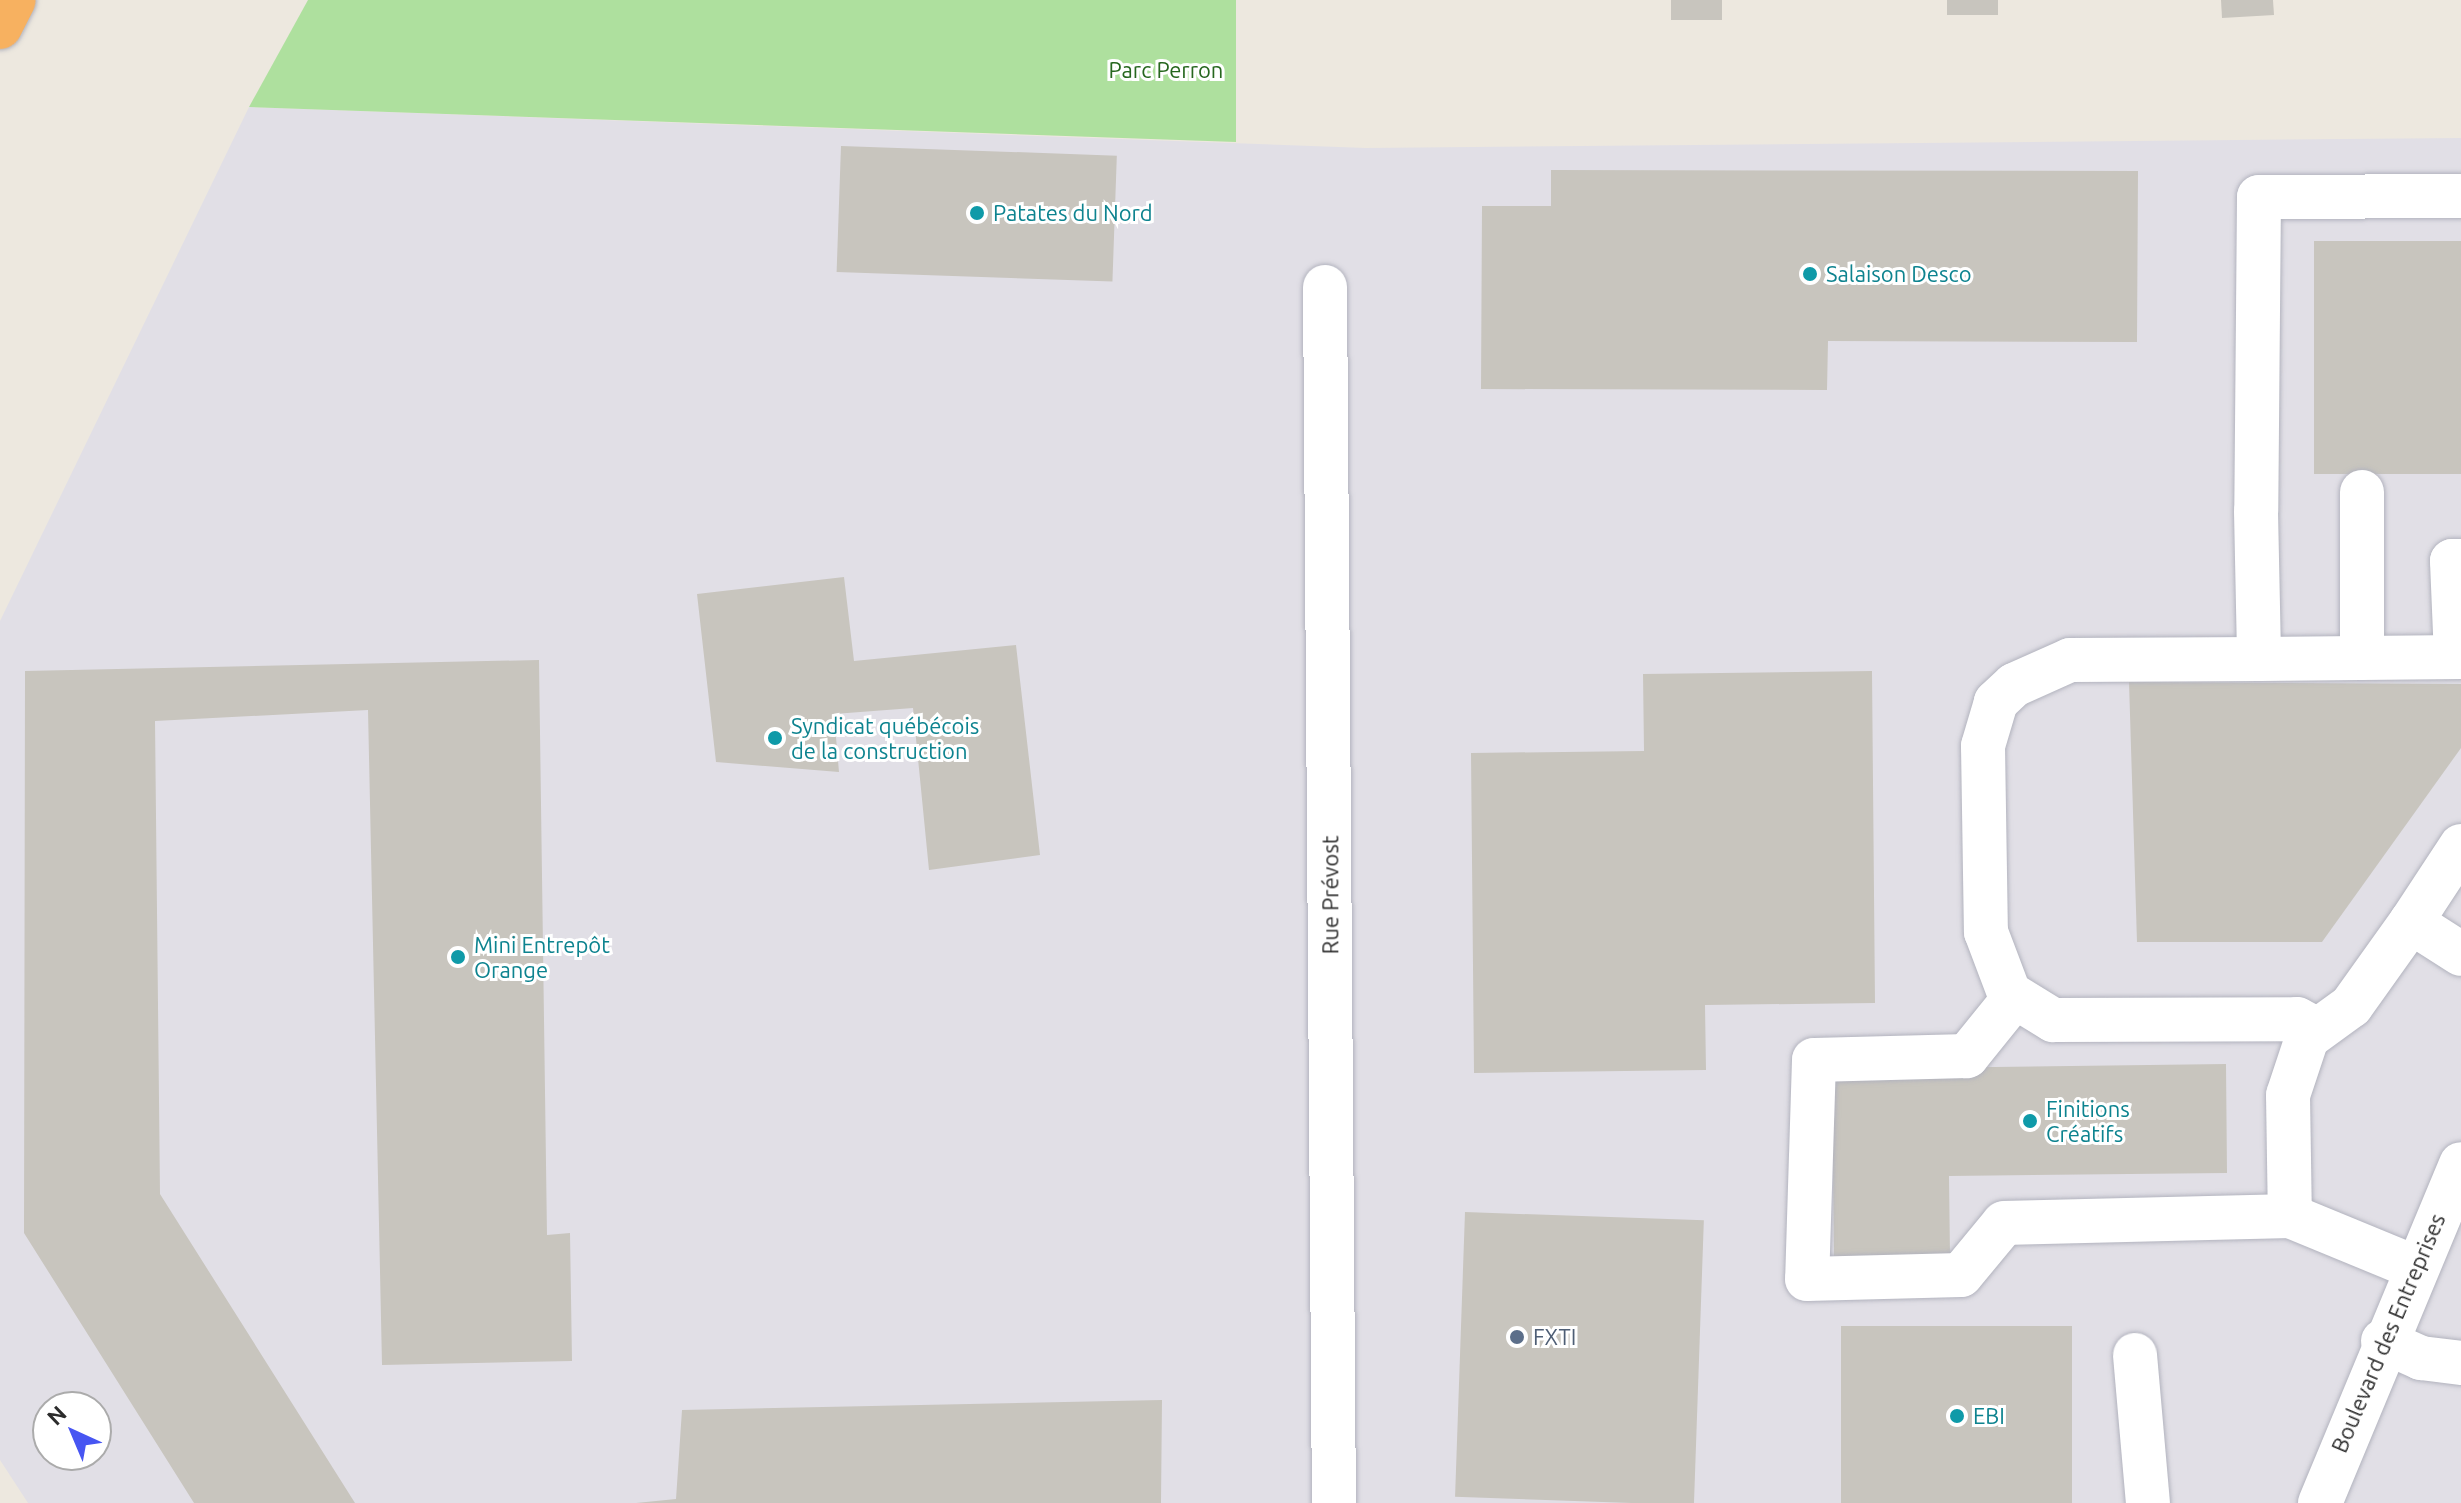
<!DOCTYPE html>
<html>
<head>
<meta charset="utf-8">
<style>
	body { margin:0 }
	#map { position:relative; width:2461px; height:1503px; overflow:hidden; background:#ede8df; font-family:Ubuntu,sans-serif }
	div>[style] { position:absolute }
	.industrial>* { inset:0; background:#e1dfe6 }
	.green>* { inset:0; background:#aee09e }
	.building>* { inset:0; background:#c8c5be; transform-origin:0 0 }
	.roads { filter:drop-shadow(0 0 2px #b2b3be) drop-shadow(0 0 2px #b2b3be) }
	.minor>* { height:44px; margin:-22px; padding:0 22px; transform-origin:22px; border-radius:22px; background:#fff }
	.highway>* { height:44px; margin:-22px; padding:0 22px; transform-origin:22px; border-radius:22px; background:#f7b160 }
	.dots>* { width:22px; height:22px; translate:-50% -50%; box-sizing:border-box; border:4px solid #fff; border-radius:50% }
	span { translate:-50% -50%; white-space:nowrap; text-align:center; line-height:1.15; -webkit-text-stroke:6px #fff; paint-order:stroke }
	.park-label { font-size:22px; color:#26671e }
	.culture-label { font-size:22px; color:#0d838f }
	.left { translate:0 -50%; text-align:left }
	.street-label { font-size:22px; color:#2c2c2c }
	.service-label { font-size:22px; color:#4e5e75 }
	.north { position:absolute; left:32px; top:1391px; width:80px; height:80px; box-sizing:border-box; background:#fff; border:2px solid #ababab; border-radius:50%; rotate:316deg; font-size:22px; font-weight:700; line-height:32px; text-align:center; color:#2c2c2c }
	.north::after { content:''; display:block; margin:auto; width:28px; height:36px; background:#4755f2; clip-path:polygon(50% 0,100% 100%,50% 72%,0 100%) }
</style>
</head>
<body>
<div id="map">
	<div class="industrial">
		<i style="clip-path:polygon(evenodd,249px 107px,1366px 148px,2461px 138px,2461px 1503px,28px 1503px,0 1460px,0 621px,249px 107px,48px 1407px,96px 1407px,96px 1455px,48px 1455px,48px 1407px)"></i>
	</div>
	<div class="green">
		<i style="clip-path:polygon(308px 0,1236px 0,1236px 142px,249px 107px)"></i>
	</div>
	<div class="building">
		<i style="left:1671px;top:0;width:51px;height:20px"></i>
		<i style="left:1947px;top:0;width:51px;height:15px"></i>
		<i style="clip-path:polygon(2221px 0,2273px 0,2274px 15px,2222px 18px)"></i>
		<i style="left:841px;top:146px;width:276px;height:126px;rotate:2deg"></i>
		<i style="clip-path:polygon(1551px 170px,2138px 171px,2137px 342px,1828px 341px,1827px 390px,1481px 389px,1482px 206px,1551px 206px)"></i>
		<i style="left:2461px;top:241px;width:233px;height:147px;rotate:90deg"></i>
		<i style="clip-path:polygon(844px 577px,854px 661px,1016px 645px,1040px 855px,929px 870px,913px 708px,834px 714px,839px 772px,716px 762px,697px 594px)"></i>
		<i style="clip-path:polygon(539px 660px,547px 1235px,570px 1233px,572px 1361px,382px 1365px,368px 710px,155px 721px,160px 1194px,355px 1503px,194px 1503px,24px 1233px,25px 671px)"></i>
		<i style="clip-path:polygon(1872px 671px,1875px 1003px,1705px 1005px,1706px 1070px,1474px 1073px,1471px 753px,1644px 751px,1643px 674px)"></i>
		<i style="clip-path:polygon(2129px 682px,2461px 684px,2461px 748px,2322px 942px,2137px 942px)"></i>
		<i style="clip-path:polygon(2226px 1064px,2227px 1173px,1949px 1176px,1950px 1257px,1834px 1258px,1832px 1069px)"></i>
		<i style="left:1465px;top:1212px;width:239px;height:285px;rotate:2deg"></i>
		<i style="left:2072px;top:1326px;width:177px;height:231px;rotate:90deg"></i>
		<i style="clip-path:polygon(1162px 1400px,1161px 1503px,636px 1503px,676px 1499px,682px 1410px)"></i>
	</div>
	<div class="roads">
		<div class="minor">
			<i style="left:2461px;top:196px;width:202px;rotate:179.7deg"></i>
			<i style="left:2259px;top:197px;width:314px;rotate:90.5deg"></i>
			<i style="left:2256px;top:511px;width:148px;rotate:88.8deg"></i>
			<i style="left:2259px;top:659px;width:202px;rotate:-0.6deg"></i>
			<i style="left:1325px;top:287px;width:1216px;rotate:89.58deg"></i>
			<i style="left:2362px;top:492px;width:166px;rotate:90deg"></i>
			<i style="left:2456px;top:657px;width:96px;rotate:-92.4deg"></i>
			<i style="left:2452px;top:561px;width:9px"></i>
			<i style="left:2259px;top:659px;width:189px;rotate:179.7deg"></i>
			<i style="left:2070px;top:660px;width:61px;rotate:155.9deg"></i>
			<i style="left:2014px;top:685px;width:25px;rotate:137deg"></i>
			<i style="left:1996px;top:702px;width:46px;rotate:106.5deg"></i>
			<i style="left:1983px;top:746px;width:186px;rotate:89.1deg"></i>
			<i style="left:1986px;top:932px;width:65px;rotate:69.3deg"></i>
			<i style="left:2009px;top:993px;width:52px;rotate:31.5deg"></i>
			<i style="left:2053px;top:1020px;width:244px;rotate:-0.2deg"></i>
			<i style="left:2297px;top:1019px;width:19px;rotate:28deg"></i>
			<i style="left:2461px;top:846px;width:91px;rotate:123.3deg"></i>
			<i style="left:2411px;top:922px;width:59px;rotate:32.6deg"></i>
			<i style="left:2411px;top:922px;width:103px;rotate:125.5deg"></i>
			<i style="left:2351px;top:1006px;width:54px;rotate:144deg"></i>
			<i style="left:2307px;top:1038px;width:60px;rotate:108.4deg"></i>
			<i style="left:2288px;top:1095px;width:121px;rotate:89.1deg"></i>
			<i style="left:2290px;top:1216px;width:134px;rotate:22.4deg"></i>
			<i style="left:2014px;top:998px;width:75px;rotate:129deg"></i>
			<i style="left:1967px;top:1056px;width:153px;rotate:178.5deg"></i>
			<i style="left:1814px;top:1060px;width:219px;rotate:91.8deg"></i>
			<i style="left:1807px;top:1279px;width:154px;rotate:-1.5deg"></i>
			<i style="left:1961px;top:1275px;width:67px;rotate:-50.4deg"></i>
			<i style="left:2004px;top:1223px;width:286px;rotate:-1.4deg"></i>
			<i style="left:2383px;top:1341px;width:42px;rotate:24.1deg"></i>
			<i style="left:2421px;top:1358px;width:40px;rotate:7.1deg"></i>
			<i style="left:2135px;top:1355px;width:149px;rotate:85deg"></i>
			<i style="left:2320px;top:1503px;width:367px;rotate:-67.4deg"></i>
		</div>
		<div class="highway">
			<i style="left:0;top:27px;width:30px;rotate:-63deg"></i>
		</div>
	</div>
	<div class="dots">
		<i style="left:977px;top:213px;background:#0f9aa8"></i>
		<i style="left:1810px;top:274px;background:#0f9aa8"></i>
		<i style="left:775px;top:738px;background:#0f9aa8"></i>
		<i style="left:458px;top:957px;background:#0f9aa8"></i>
		<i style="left:2030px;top:1121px;background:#0f9aa8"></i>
		<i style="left:1517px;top:1337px;background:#5c6f8a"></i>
		<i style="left:1957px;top:1416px;background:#0f9aa8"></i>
	</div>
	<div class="park-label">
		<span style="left:1166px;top:70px">Parc Perron</span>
	</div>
	<div class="culture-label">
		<span class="left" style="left:993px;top:213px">Patates du Nord</span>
		<span class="left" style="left:1826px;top:274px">Salaison Desco</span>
		<span class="left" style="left:791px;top:738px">Syndicat québécois<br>de la construction</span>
		<span class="left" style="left:474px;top:957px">Mini Entrepôt<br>Orange</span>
		<span class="left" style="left:2046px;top:1121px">Finitions<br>Créatifs</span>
		<span class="left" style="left:1973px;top:1416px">EBI</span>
	</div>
	<div class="street-label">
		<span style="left:1330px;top:895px;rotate:-90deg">Rue Prévost</span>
		<span style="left:2388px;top:1333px;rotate:-67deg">Boulevard des Entreprises</span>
	</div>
	<div class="service-label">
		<span class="left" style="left:1533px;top:1337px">FXTI</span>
	</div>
	<div class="north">N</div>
</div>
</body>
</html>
